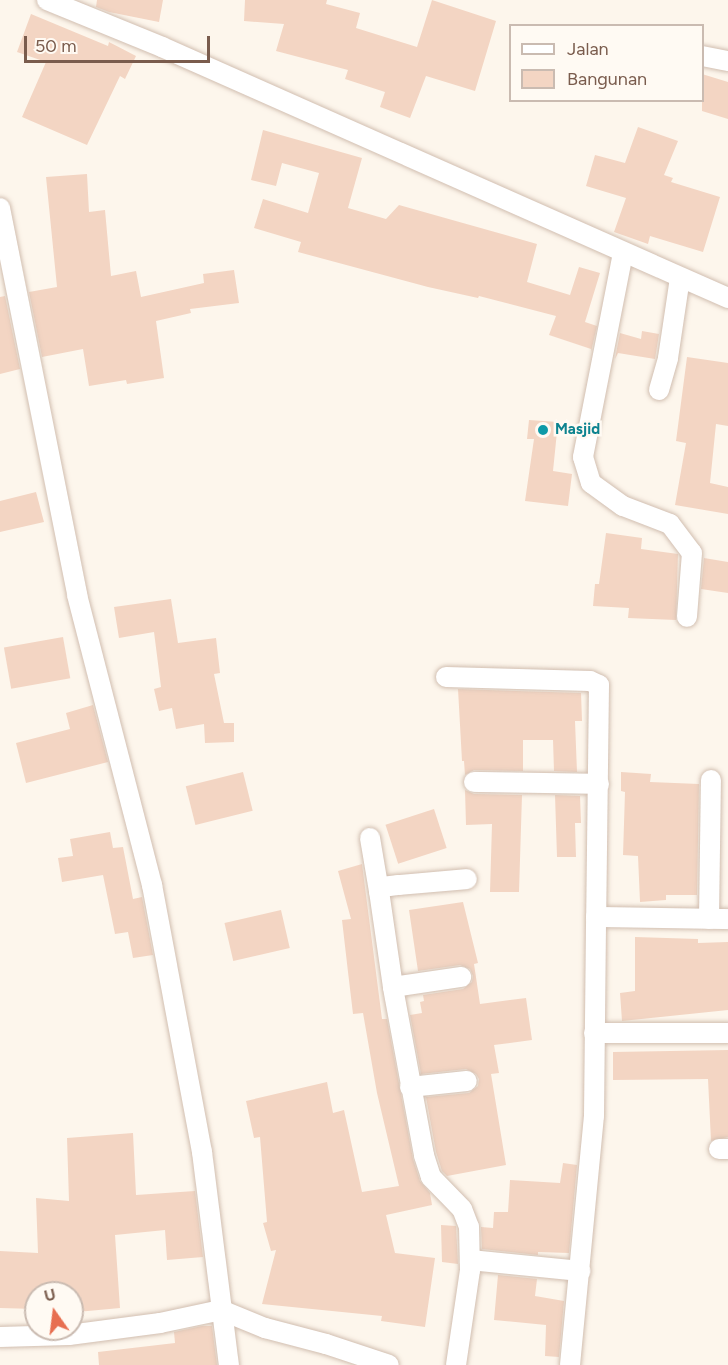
<!DOCTYPE html>
<html>
<head>
<meta charset="utf-8">
<style>
	body { margin:0 }
	#map { position:relative; width:728px; height:1365px; overflow:hidden; background:#fdf6ec; font-family:Figtree,sans-serif }
	div>[style] { position:absolute }
	.building>* { inset:0; background:#f3d5c3; transform-origin:0 0 }
	.roads { filter:drop-shadow(0 0 2px #d1beb0) drop-shadow(0 0 2px #d1beb0) }
	.street>* { height:20px; margin:-10px; padding:0 10px; transform-origin:10px; border-radius:10px; background:#fff }
	.dots>* { width:16px; height:16px; translate:-50% -50%; box-sizing:border-box; border:3px solid #fffaf3; border-radius:50% }
	span { translate:-50% -50%; white-space:nowrap; text-align:center; line-height:1.15; -webkit-text-stroke:5px #fffaf3; paint-order:stroke }
	.culture-label { font-size:15px; color:#0d838f; font-weight:700 }
	.left { translate:0 -50%; text-align:left }
	.legend { position:absolute; left:509px; top:24px; width:195px; height:78px; box-sizing:border-box; background:#fffaf3; border:2px solid #cabbb1; margin:0; padding:8px 10px; list-style:none; font-size:18px; color:#7a5c4d }
	.legend li { display:flex; align-items:center; gap:12px; height:30px }
	.legend b { width:30px; border:2px solid #cabbb1 }
	.north { position:absolute; left:24px; top:1281px; width:60px; height:60px; box-sizing:border-box; background:#fffaf3; border:2px solid #cabbb1; border-radius:50%; rotate:346deg; font-size:16px; font-weight:700; line-height:24px; text-align:center; color:#7a5c4d }
	.north::after { content:''; display:block; margin:auto; width:21px; height:27px; background:#e76f51; clip-path:polygon(50% 0,100% 100%,50% 72%,0 100%) }
	.scale { position:absolute; left:24px; top:36px; width:186px; height:27px; box-sizing:border-box; border:3px solid #7a5c4d; border-top:0; padding-left:8px; font-size:18px; line-height:21px; white-space:nowrap; color:#7a5c4d; -webkit-text-stroke:4px #fffaf3; paint-order:stroke }
</style>
</head>
<body>
<div id="map">
	<div class="building">
		<i style="clip-path:polygon(97px 0,163px 0,159px 22px,109px 12px,96px 7px)"></i>
		<i style="clip-path:polygon(245px 0,327px 0,326px 4px,360px 13px,356px 28px,417px 47px,432px 0,496px 21px,475px 91px,426px 76px,410px 118px,380px 107px,385px 92px,345px 79px,348px 70px,276px 51px,284px 24px,244px 21px)"></i>
		<i style="clip-path:polygon(31px 14px,108px 46px,109px 42px,136px 56px,125px 79px,120px 76px,87px 145px,22px 117px,46px 62px,17px 52px)"></i>
		<i style="clip-path:polygon(702px 74px,728px 82px,728px 119px,702px 111px)"></i>
		<i style="clip-path:polygon(638px 127px,678px 141px,664px 175px,673px 178px,671px 182px,720px 197px,703px 252px,650px 236px,648px 244px,614px 232px,626px 198px,586px 186px,595px 155px,625px 163px)"></i>
		<i style="clip-path:polygon(263px 130px,362px 158px,348px 208px,386px 219px,399px 205px,537px 244px,527px 282px,570px 295px,579px 267px,600px 273px,585px 322px,597px 326px,591px 352px,591px 349px,549px 335px,556px 316px,479px 296px,478px 298px,428px 287px,298px 252px,301px 242px,254px 228px,263px 199px,308px 213px,319px 173px,282px 163px,276px 186px,251px 180px)"></i>
		<i style="clip-path:polygon(87px 174px,89px 212px,105px 210px,111px 276px,136px 271px,141px 297px,204px 283px,203px 274px,234px 270px,239px 303px,190px 309px,191px 313px,156px 321px,164px 378px,127px 384px,126px 380px,89px 386px,83px 349px,42px 357px,29px 292px,57px 287px,46px 177px)"></i>
		<i style="clip-path:polygon(5px 296px,20px 369px,0 374px,0 297px)"></i>
		<i style="clip-path:polygon(642px 331px,659px 334px,655px 359px,618px 353px,615px 359px,620px 333px,641px 339px)"></i>
		<i style="clip-path:polygon(687px 357px,728px 363px,728px 426px,716px 424px,710px 483px,728px 487px,728px 514px,675px 505px,686px 443px,676px 441px)"></i>
		<i style="clip-path:polygon(529px 420px,558px 422px,553px 471px,572px 474px,568px 506px,525px 501px,534px 439px,527px 439px)"></i>
		<i style="clip-path:polygon(36px 492px,44px 522px,0 532px,0 501px)"></i>
		<i style="clip-path:polygon(606px 533px,642px 538px,641px 549px,678px 554px,676px 620px,628px 618px,629px 608px,593px 606px,595px 584px,599px 584px)"></i>
		<i style="clip-path:polygon(704px 558px,728px 562px,728px 593px,701px 589px)"></i>
		<i style="clip-path:polygon(171px 599px,178px 643px,216px 638px,220px 673px,214px 674px,224px 723px,234px 723px,234px 742px,205px 743px,204px 724px,176px 729px,172px 708px,159px 711px,154px 689px,161px 687px,154px 632px,119px 638px,114px 607px)"></i>
		<i style="left:63px;top:637px;width:42px;height:60px;rotate:80deg"></i>
		<i style="clip-path:polygon(458px 689px,581px 693px,582px 721px,575px 721px,577px 772px,554px 771px,553px 740px,523px 740px,523px 771px,474px 770px,465px 775px,464px 761px,462px 761px)"></i>
		<i style="clip-path:polygon(93px 705px,108px 762px,26px 783px,16px 743px,70px 729px,66px 713px)"></i>
		<i style="left:243px;top:772px;width:40px;height:59px;rotate:76deg"></i>
		<i style="clip-path:polygon(621px 772px,651px 774px,650px 782px,699px 784px,697px 895px,666px 895px,666px 900px,640px 902px,638px 856px,623px 855px,625px 792px,621px 791px)"></i>
		<i style="clip-path:polygon(465px 790px,474px 794px,522px 795px,519px 892px,490px 892px,492px 824px,466px 825px)"></i>
		<i style="clip-path:polygon(555px 795px,580px 796px,581px 823px,575px 823px,576px 857px,557px 857px)"></i>
		<i style="left:434px;top:809px;width:41px;height:51px;rotate:72deg"></i>
		<i style="clip-path:polygon(110px 832px,113px 848px,123px 847px,133px 899px,142px 897px,153px 955px,133px 958px,128px 932px,115px 934px,103px 875px,62px 882px,58px 858px,73px 856px,70px 839px)"></i>
		<i style="clip-path:polygon(362px 864px,382px 1019px,387px 1019px,413px 1159px,420px 1181px,430px 1193px,432px 1205px,386px 1215px,395px 1253px,435px 1258px,425px 1327px,381px 1321px,382px 1316px,262px 1304px,276px 1250px,271px 1251px,263px 1223px,267px 1222px,260px 1137px,254px 1138px,246px 1101px,327px 1082px,333px 1113px,344px 1110px,362px 1192px,399px 1186px,377px 1093px,363px 1013px,353px 1014px,348px 972px,342px 920px,351px 919px,338px 871px)"></i>
		<i style="clip-path:polygon(463px 902px,478px 963px,474px 964px,480px 1004px,526px 998px,532px 1040px,494px 1045px,499px 1073px,491px 1074px,506px 1165px,447px 1176px,442px 1171px,436px 1152px,426px 1097px,469px 1093px,478px 1086px,479px 1079px,476px 1074px,466px 1069px,421px 1074px,410px 1015px,422px 1013px,420px 1002px,424px 1001px,423px 995px,463px 989px,472px 982px,473px 976px,470px 969px,460px 965px,418px 971px,409px 910px)"></i>
		<i style="left:281px;top:910px;width:39px;height:58px;rotate:77deg"></i>
		<i style="clip-path:polygon(635px 937px,698px 939px,698px 943px,728px 942px,728px 1010px,622px 1021px,620px 993px,635px 991px)"></i>
		<i style="clip-path:polygon(728px 1050px,728px 1137px,711px 1141px,708px 1079px,613px 1080px,613px 1052px)"></i>
		<i style="clip-path:polygon(133px 1133px,136px 1195px,195px 1191px,203px 1257px,167px 1260px,165px 1230px,115px 1235px,120px 1308px,77px 1312px,76px 1293px,36px 1293px,36px 1309px,0 1308px,0 1251px,38px 1253px,36px 1198px,69px 1201px,67px 1138px)"></i>
		<i style="clip-path:polygon(563px 1163px,577px 1165px,569px 1253px,538px 1252px,538px 1255px,482px 1249px,481px 1227px,493px 1228px,494px 1212px,508px 1212px,510px 1180px,560px 1183px)"></i>
		<i style="clip-path:polygon(441px 1225px,456px 1226px,458px 1264px,442px 1262px)"></i>
		<i style="clip-path:polygon(498px 1275px,537px 1279px,535px 1296px,564px 1301px,559px 1357px,545px 1356px,546px 1325px,494px 1320px)"></i>
		<i style="clip-path:polygon(202px 1326px,212px 1326px,217px 1365px,99px 1365px,98px 1352px,175px 1343px,174px 1332px)"></i>
	</div>
	<div class="roads">
		<div class="street">
			<i style="left:47px;top:0;width:124px;rotate:22.2deg"></i>
			<i style="left:162px;top:47px;width:619px;rotate:23.92deg"></i>
			<i style="left:702px;top:56px;width:26px;rotate:11deg"></i>
			<i style="left:0;top:208px;width:395px;rotate:78.7deg"></i>
			<i style="left:77px;top:595px;width:300px;rotate:75.5deg"></i>
			<i style="left:152px;top:885px;width:272px;rotate:79.4deg"></i>
			<i style="left:202px;top:1152px;width:215px;rotate:82.8deg"></i>
			<i style="left:623px;top:253px;width:208px;rotate:101.1deg"></i>
			<i style="left:583px;top:457px;width:27px;rotate:73deg"></i>
			<i style="left:591px;top:483px;width:39px;rotate:36deg"></i>
			<i style="left:623px;top:506px;width:50px;rotate:21deg"></i>
			<i style="left:670px;top:524px;width:36px;rotate:53deg"></i>
			<i style="left:692px;top:553px;width:64px;rotate:94.5deg"></i>
			<i style="left:659px;top:390px;width:33px;rotate:-74deg"></i>
			<i style="left:668px;top:358px;width:81px;rotate:-81.5deg"></i>
			<i style="left:446px;top:677px;width:144px;rotate:1.6deg"></i>
			<i style="left:590px;top:681px;width:10px;rotate:24deg"></i>
			<i style="left:599px;top:685px;width:232px;rotate:90.7deg"></i>
			<i style="left:474px;top:782px;width:125px;rotate:0.9deg"></i>
			<i style="left:370px;top:838px;width:54px;rotate:80.4deg"></i>
			<i style="left:709px;top:919px;width:139px;rotate:-89.2deg"></i>
			<i style="left:393px;top:987px;width:69px;rotate:-8.4deg"></i>
			<i style="left:594px;top:1033px;width:134px"></i>
			<i style="left:410px;top:1087px;width:57px;rotate:-6deg"></i>
			<i style="left:719px;top:1149px;width:9px"></i>
			<i style="left:470px;top:1260px;width:111px;rotate:5.7deg"></i>
			<i style="left:0;top:1337px;width:69px;rotate:-1.7deg"></i>
			<i style="left:69px;top:1335px;width:92px;rotate:-7.5deg"></i>
			<i style="left:160px;top:1323px;width:62px;rotate:-12deg"></i>
			<i style="left:221px;top:1310px;width:48px;rotate:22.2deg"></i>
			<i style="left:265px;top:1328px;width:63px;rotate:14.7deg"></i>
			<i style="left:326px;top:1344px;width:66px;rotate:18.4deg"></i>
			<i style="left:456px;top:1365px;width:96px;rotate:-81.6deg"></i>
			<i style="left:470px;top:1270px;width:43px;rotate:-91.3deg"></i>
			<i style="left:469px;top:1227px;width:19px;rotate:-111deg"></i>
			<i style="left:462px;top:1209px;width:45px;rotate:-134.1deg"></i>
			<i style="left:431px;top:1177px;width:23px;rotate:-108deg"></i>
			<i style="left:424px;top:1155px;width:171px;rotate:-100.5deg"></i>
			<i style="left:393px;top:987px;width:97px;rotate:-98.3deg"></i>
			<i style="left:379px;top:891px;width:5px;rotate:-53deg"></i>
			<i style="left:382px;top:887px;width:17px;rotate:-7deg"></i>
			<i style="left:399px;top:885px;width:68px;rotate:-5deg"></i>
			<i style="left:570px;top:1365px;width:250px;rotate:-84.5deg"></i>
			<i style="left:594px;top:1116px;width:199px;rotate:-89.4deg"></i>
			<i style="left:596px;top:917px;width:132px;rotate:0.9deg"></i>
		</div>
	</div>
	<div class="dots">
		<i style="left:543px;top:430px;background:#0f9aa8"></i>
	</div>
	<div class="culture-label">
		<span class="left" style="left:555px;top:430px">Masjid</span>
	</div>
	<ul class="legend">
	<li><b style="height:8px;background:#fff"></b>Jalan</li>
	<li><b style="height:16px;background:#f3d5c3"></b>Bangunan</li>
	</ul>
	<div class="north">U</div>
	<div class="scale">50 m</div>
</div>
</body>
</html>
